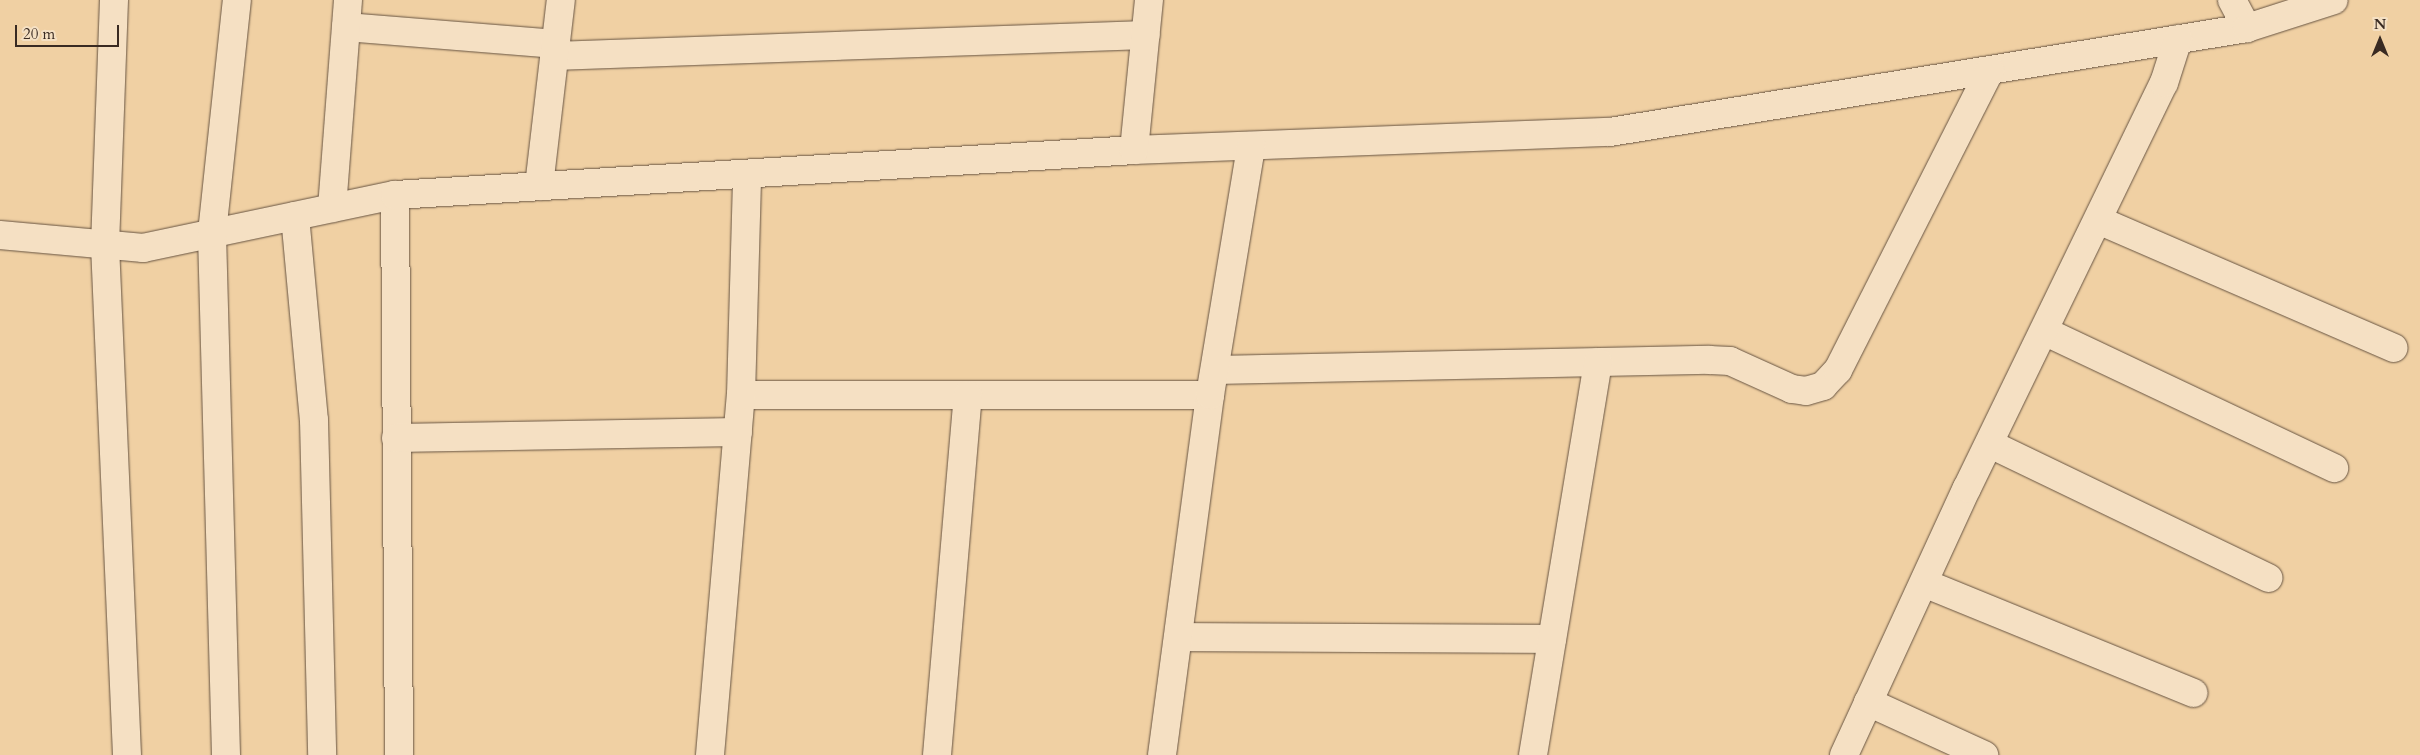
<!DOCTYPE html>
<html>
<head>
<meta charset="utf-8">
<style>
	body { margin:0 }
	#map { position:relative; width:2420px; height:755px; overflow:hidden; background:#f0d0a3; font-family:Cardo,serif }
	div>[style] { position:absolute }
	.roads { filter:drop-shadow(0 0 1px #675442) drop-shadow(0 0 1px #675442) }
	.minor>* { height:28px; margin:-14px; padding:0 14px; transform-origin:14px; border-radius:14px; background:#f5e0c3 }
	span { translate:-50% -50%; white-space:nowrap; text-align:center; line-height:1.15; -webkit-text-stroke:4.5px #f5e0c3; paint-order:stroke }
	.north { position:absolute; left:2355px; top:15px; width:50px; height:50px; -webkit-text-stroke:4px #f5e0c3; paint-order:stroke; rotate:0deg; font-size:14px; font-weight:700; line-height:20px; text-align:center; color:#392a22 }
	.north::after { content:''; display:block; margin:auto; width:18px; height:22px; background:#392a22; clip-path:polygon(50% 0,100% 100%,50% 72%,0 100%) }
	.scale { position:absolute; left:15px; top:25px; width:104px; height:22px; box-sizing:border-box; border:2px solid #392a22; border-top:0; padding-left:6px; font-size:15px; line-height:18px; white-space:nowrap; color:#392a22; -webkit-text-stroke:4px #f5e0c3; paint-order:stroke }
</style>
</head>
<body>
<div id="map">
	<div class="roads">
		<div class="minor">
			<i style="left:114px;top:0;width:245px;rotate:92.1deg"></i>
			<i style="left:105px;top:245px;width:510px;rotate:87.53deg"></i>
			<i style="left:2232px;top:0;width:32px;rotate:62deg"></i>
			<i style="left:346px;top:27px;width:211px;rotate:4.6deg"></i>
			<i style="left:554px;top:56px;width:592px;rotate:-2.03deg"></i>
			<i style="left:1134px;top:150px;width:476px;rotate:-2.2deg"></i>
			<i style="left:1610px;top:132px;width:645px;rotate:-9.27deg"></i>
			<i style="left:2247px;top:28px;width:91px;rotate:-17.8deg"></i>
			<i style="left:539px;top:186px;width:187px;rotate:-83.3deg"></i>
			<i style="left:395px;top:195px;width:560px;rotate:89.59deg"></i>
			<i style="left:332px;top:208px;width:209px;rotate:-85.6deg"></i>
			<i style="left:295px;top:216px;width:205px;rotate:84.7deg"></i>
			<i style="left:314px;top:420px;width:335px;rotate:88.6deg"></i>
			<i style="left:2098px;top:220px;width:322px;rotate:23.4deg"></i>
			<i style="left:0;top:235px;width:144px;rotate:5.2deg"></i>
			<i style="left:143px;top:248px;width:258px;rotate:-11.9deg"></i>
			<i style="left:395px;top:195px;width:740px;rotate:-3.48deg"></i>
			<i style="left:1134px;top:150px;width:151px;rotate:-84.3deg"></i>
			<i style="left:2044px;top:331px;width:321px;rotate:25.3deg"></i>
			<i style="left:1215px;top:370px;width:494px;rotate:-1.2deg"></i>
			<i style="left:1709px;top:360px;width:21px;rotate:3deg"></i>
			<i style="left:1730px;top:361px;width:68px;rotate:24.3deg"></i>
			<i style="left:1792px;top:389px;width:14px;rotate:8deg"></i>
			<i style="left:1806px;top:391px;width:18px;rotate:-16deg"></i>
			<i style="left:1823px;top:386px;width:22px;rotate:-47deg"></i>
			<i style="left:1838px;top:370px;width:336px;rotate:-63.1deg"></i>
			<i style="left:741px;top:395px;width:469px"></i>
			<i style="left:396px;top:438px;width:342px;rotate:-1deg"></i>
			<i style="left:1990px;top:444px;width:309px;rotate:25.7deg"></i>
			<i style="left:1924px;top:583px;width:291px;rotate:22.2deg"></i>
			<i style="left:1179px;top:637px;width:373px;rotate:0.3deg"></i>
			<i style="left:1868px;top:702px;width:128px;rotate:24.6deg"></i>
			<i style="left:226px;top:755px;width:522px;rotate:-91.54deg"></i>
			<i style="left:212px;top:233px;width:234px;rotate:-83.9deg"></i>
			<i style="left:710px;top:755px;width:361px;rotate:-85.1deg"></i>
			<i style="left:741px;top:395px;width:221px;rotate:-88.4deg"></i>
			<i style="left:937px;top:755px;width:361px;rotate:-85.1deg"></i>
			<i style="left:1162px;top:755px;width:363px;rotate:-82.4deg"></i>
			<i style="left:1210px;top:395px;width:252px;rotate:-80.6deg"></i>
			<i style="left:1533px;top:755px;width:398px;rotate:-80.6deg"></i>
			<i style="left:1844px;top:755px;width:294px;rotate:-65.3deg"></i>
			<i style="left:1967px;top:488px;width:450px;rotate:-64.1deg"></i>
			<i style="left:2164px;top:83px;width:46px;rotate:-72.3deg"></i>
		</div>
	</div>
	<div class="north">N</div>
	<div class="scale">20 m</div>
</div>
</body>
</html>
